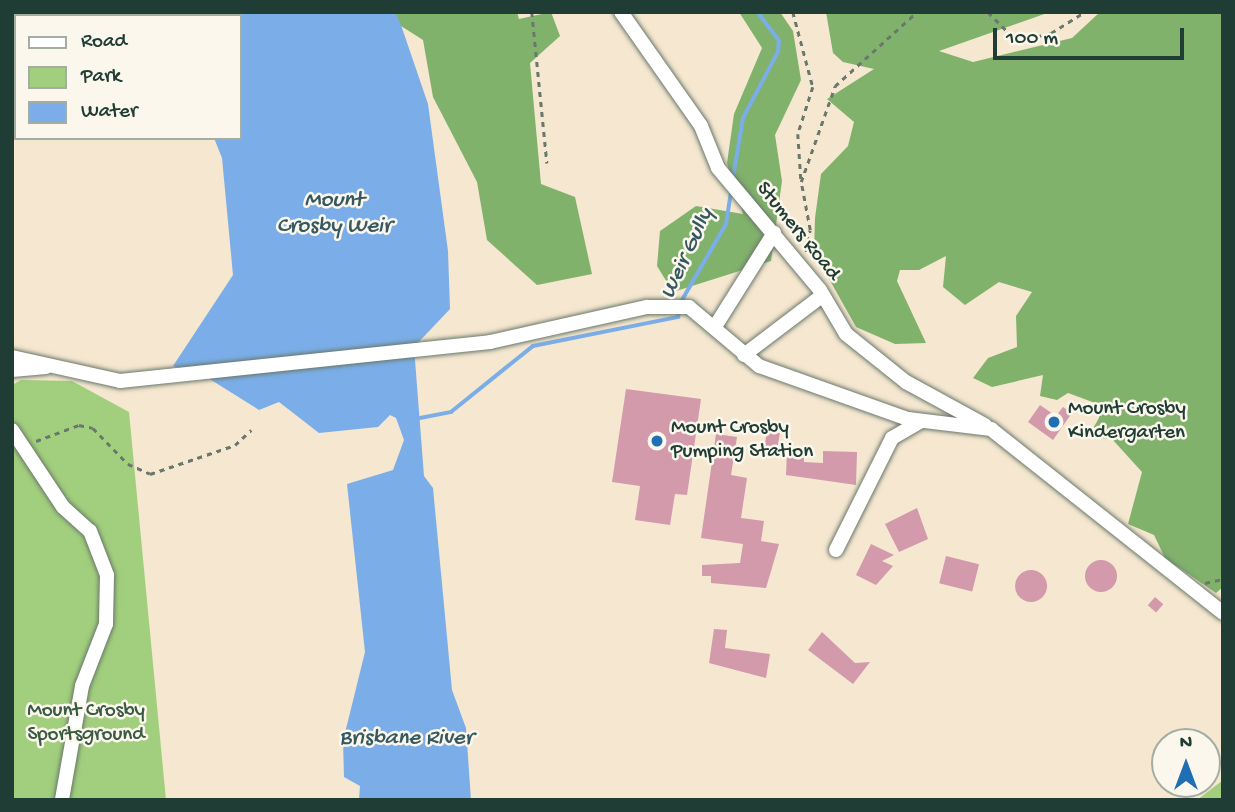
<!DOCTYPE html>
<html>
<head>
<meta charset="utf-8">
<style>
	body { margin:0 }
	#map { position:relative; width:1235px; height:812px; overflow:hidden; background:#f5e7d0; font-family:"Gochi Hand",sans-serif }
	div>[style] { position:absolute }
	.green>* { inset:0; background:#a2cf7d }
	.forest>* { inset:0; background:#81b26c }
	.water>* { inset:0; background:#7baee8 }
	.stream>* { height:3.5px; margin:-1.75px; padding:0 1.75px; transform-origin:1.75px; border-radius:1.75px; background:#7baee8 }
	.building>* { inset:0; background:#d29aab; transform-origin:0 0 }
	.round { border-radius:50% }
	.path>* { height:2.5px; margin-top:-1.25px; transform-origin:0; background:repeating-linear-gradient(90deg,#6a786b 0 5px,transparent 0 10px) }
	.roads { filter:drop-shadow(0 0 2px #6a786b) drop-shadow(0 0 2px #6a786b) }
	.minor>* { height:14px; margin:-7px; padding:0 7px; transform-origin:7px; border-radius:7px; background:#fff }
	.dots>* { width:19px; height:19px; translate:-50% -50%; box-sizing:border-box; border:4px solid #fbf7ec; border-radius:50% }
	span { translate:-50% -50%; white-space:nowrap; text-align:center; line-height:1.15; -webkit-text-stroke:5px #fbf7ec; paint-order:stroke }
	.street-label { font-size:21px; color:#1f3d34 }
	.poi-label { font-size:21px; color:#1f3d34 }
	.left { translate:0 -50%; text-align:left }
	.park-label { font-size:21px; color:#395a43 }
	.water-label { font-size:23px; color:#365961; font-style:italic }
	.frame { position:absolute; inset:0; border:14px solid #1f3d34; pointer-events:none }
	.legend { position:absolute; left:14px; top:14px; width:228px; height:126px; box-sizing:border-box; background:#fbf7ec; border:2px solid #a3ada2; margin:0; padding:9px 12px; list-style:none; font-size:21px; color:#1f3d34 }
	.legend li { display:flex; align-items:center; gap:14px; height:35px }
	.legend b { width:35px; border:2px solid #a3ada2 }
	.north { position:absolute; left:1151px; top:728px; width:70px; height:70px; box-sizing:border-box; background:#fbf7ec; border:2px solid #a3ada2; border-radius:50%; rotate:0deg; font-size:19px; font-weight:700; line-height:28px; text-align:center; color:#1f3d34 }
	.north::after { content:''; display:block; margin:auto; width:24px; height:32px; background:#1f6fb2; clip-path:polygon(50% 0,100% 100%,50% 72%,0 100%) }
	.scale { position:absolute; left:993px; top:28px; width:191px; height:32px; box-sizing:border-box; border:4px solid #1f3d34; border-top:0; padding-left:9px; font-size:21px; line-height:24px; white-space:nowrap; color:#1f3d34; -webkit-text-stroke:5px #fbf7ec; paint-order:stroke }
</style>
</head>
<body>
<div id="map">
	<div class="green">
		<i style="clip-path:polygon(21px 380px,72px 381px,129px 412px,166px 800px,12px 800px,12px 385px)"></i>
		<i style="clip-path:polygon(1223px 780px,1223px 800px,1197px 800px)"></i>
	</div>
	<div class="forest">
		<i style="clip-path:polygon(379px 12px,517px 12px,519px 19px,551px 12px,560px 36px,530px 63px,541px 184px,575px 197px,592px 274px,537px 285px,487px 240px,477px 182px,433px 97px,423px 40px)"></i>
		<i style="clip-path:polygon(739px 12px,780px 12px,793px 31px,801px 80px,775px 135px,782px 181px,771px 261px,673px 292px,657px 266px,660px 231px,696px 206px,743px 214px,727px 163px,734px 114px,762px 48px)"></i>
		<i style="clip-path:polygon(826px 12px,1050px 12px,939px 51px,973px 62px,1072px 38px,1100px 12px,1223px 12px,1223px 587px,1216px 593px,1165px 558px,1154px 535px,1128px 524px,1142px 472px,1112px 439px,1088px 437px,1099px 418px,1098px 404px,1068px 393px,1057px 400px,1040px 396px,1043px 375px,992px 387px,973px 378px,988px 358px,1017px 347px,1016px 316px,1032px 292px,999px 282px,965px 305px,943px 287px,946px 256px,919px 270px,900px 270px,897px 281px,926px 343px,895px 344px,856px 327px,814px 252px,815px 218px,821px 174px,848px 146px,854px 122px,827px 99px,874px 69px,843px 62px,833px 53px)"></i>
	</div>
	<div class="water">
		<i style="clip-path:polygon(109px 12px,395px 12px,401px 25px,428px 104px,448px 251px,450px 309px,414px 347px,424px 476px,433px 488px,452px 690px,466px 728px,471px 800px,359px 800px,360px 786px,344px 777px,343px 741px,365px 652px,347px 484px,393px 470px,404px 440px,396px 418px,390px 415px,378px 427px,319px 433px,279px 402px,259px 410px,208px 378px,173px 366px,233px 275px,222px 158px,214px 138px,240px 138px,240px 16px)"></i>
	</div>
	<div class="stream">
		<i style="left:733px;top:178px;width:61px;rotate:-80.5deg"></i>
		<i style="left:743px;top:118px;width:75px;rotate:-62.1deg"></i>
		<i style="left:778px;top:52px;width:11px;rotate:-85deg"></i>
		<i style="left:779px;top:41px;width:36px;rotate:-127deg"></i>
		<i style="left:681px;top:302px;width:90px;rotate:-60deg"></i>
		<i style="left:726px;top:224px;width:31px;rotate:-81deg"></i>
		<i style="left:415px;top:419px;width:37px;rotate:-11deg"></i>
		<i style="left:451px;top:412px;width:105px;rotate:-38.8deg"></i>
		<i style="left:533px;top:346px;width:148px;rotate:-11.3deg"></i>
		<i style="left:678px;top:317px;width:7px;rotate:-74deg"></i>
	</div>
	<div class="building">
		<i style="clip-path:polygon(626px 389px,701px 399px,687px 495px,675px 494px,670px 525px,635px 520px,640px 486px,612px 482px)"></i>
		<i style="clip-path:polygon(1040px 405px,1056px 416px,1063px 407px,1072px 413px,1053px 440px,1028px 422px)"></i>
		<i style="left:767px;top:431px;width:13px;height:16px;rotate:9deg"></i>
		<i style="clip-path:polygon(716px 434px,737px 437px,731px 475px,747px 478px,741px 518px,764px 521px,761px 541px,779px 544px,766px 588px,711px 583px,711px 576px,702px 576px,702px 565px,740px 563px,743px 544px,701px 538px)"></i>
		<i style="clip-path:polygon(787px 449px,804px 449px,804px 462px,823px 463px,823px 451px,857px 452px,856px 485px,786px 475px)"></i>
		<i style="clip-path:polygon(917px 508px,928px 539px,899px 552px,885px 524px)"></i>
		<i style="clip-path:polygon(871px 544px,894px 555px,882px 561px,893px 566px,876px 585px,856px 575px)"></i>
		<i style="left:946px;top:556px;width:34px;height:28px;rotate:14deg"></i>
		<i class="round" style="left:1085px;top:560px;width:32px;height:32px"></i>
		<i class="round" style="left:1015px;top:570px;width:32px;height:32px"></i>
		<i style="left:1155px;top:597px;width:11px;height:11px;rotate:41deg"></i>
		<i style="clip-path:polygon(714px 629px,727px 630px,725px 648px,770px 654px,766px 678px,709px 663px)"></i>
		<i style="clip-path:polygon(822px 632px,855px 663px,870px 662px,853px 684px,808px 650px)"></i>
	</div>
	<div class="path">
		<i style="left:532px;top:12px;width:152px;rotate:84.3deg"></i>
		<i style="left:793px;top:12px;width:78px;rotate:75.1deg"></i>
		<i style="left:813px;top:87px;width:49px;rotate:107.7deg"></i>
		<i style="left:798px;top:134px;width:45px;rotate:86.2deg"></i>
		<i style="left:988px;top:12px;width:41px;rotate:45deg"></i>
		<i style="left:1017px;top:41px;width:35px;rotate:-13deg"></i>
		<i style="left:1051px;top:33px;width:39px;rotate:-32deg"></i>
		<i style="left:806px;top:252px;width:22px;rotate:-80deg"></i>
		<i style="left:810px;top:230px;width:49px;rotate:-100.6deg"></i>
		<i style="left:801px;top:182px;width:102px;rotate:-70.5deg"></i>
		<i style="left:835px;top:86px;width:110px;rotate:-42.1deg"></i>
		<i style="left:36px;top:441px;width:46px;rotate:-20.4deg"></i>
		<i style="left:79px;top:425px;width:14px;rotate:12deg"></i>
		<i style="left:93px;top:428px;width:50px;rotate:45.8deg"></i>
		<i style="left:128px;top:464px;width:24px;rotate:24deg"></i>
		<i style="left:150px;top:474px;width:90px;rotate:-18.8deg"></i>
		<i style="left:235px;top:445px;width:22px;rotate:-43deg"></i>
		<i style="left:1205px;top:583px;width:18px;rotate:-13deg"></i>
	</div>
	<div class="roads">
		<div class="minor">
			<i style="left:621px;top:12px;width:139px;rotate:54.9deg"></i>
			<i style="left:701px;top:126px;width:45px;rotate:68deg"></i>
			<i style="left:718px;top:168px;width:159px;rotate:50.1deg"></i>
			<i style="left:820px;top:290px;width:51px;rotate:59.4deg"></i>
			<i style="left:846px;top:334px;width:77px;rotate:38.7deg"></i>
			<i style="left:906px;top:382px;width:90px;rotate:28.6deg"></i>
			<i style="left:716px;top:325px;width:109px;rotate:-57.8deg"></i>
			<i style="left:744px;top:355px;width:99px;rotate:-37.2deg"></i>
			<i style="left:12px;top:357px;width:111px;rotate:12.5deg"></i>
			<i style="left:120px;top:381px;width:372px;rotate:-6deg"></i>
			<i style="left:490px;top:342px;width:161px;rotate:-12.6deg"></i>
			<i style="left:647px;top:307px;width:42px"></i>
			<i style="left:689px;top:307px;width:92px;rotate:40.1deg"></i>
			<i style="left:759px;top:366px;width:158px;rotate:19.6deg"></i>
			<i style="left:908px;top:419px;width:84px;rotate:6.9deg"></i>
			<i style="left:991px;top:429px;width:296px;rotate:38.4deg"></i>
			<i style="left:12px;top:370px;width:34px;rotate:-5deg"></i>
			<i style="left:12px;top:430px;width:92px;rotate:56.5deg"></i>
			<i style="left:63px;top:507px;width:36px;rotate:42deg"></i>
			<i style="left:90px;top:531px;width:47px;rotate:68.9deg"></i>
			<i style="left:107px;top:575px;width:49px;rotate:91.2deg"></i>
			<i style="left:106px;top:624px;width:66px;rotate:111.2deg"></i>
			<i style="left:82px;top:686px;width:116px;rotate:100deg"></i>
			<i style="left:836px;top:550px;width:125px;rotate:-63.4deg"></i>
			<i style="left:892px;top:438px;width:34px;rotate:-30deg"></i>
		</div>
	</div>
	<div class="dots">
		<i style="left:1054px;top:422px;background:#1f6fb2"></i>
		<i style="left:657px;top:441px;background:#1f6fb2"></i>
	</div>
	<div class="street-label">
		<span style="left:797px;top:232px;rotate:51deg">Stumers Road</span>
	</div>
	<div class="poi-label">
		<span class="left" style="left:1068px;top:422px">Mount Crosby<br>Kindergarten</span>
		<span class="left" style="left:671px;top:441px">Mount Crosby<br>Pumping Station</span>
	</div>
	<div class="park-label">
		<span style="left:86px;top:724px">Mount Crosby<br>Sportsground</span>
	</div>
	<div class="water-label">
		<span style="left:334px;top:214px">Mount<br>Crosby Weir</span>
		<span style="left:688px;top:254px;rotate:-65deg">Weir Gully</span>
		<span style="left:406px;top:739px">Brisbane River</span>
	</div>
	<div class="frame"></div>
	<ul class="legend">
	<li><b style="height:9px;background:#fff"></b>Road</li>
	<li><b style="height:19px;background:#a2cf7d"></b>Park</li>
	<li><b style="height:19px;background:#7baee8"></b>Water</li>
	</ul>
	<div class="north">N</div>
	<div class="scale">100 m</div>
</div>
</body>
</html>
